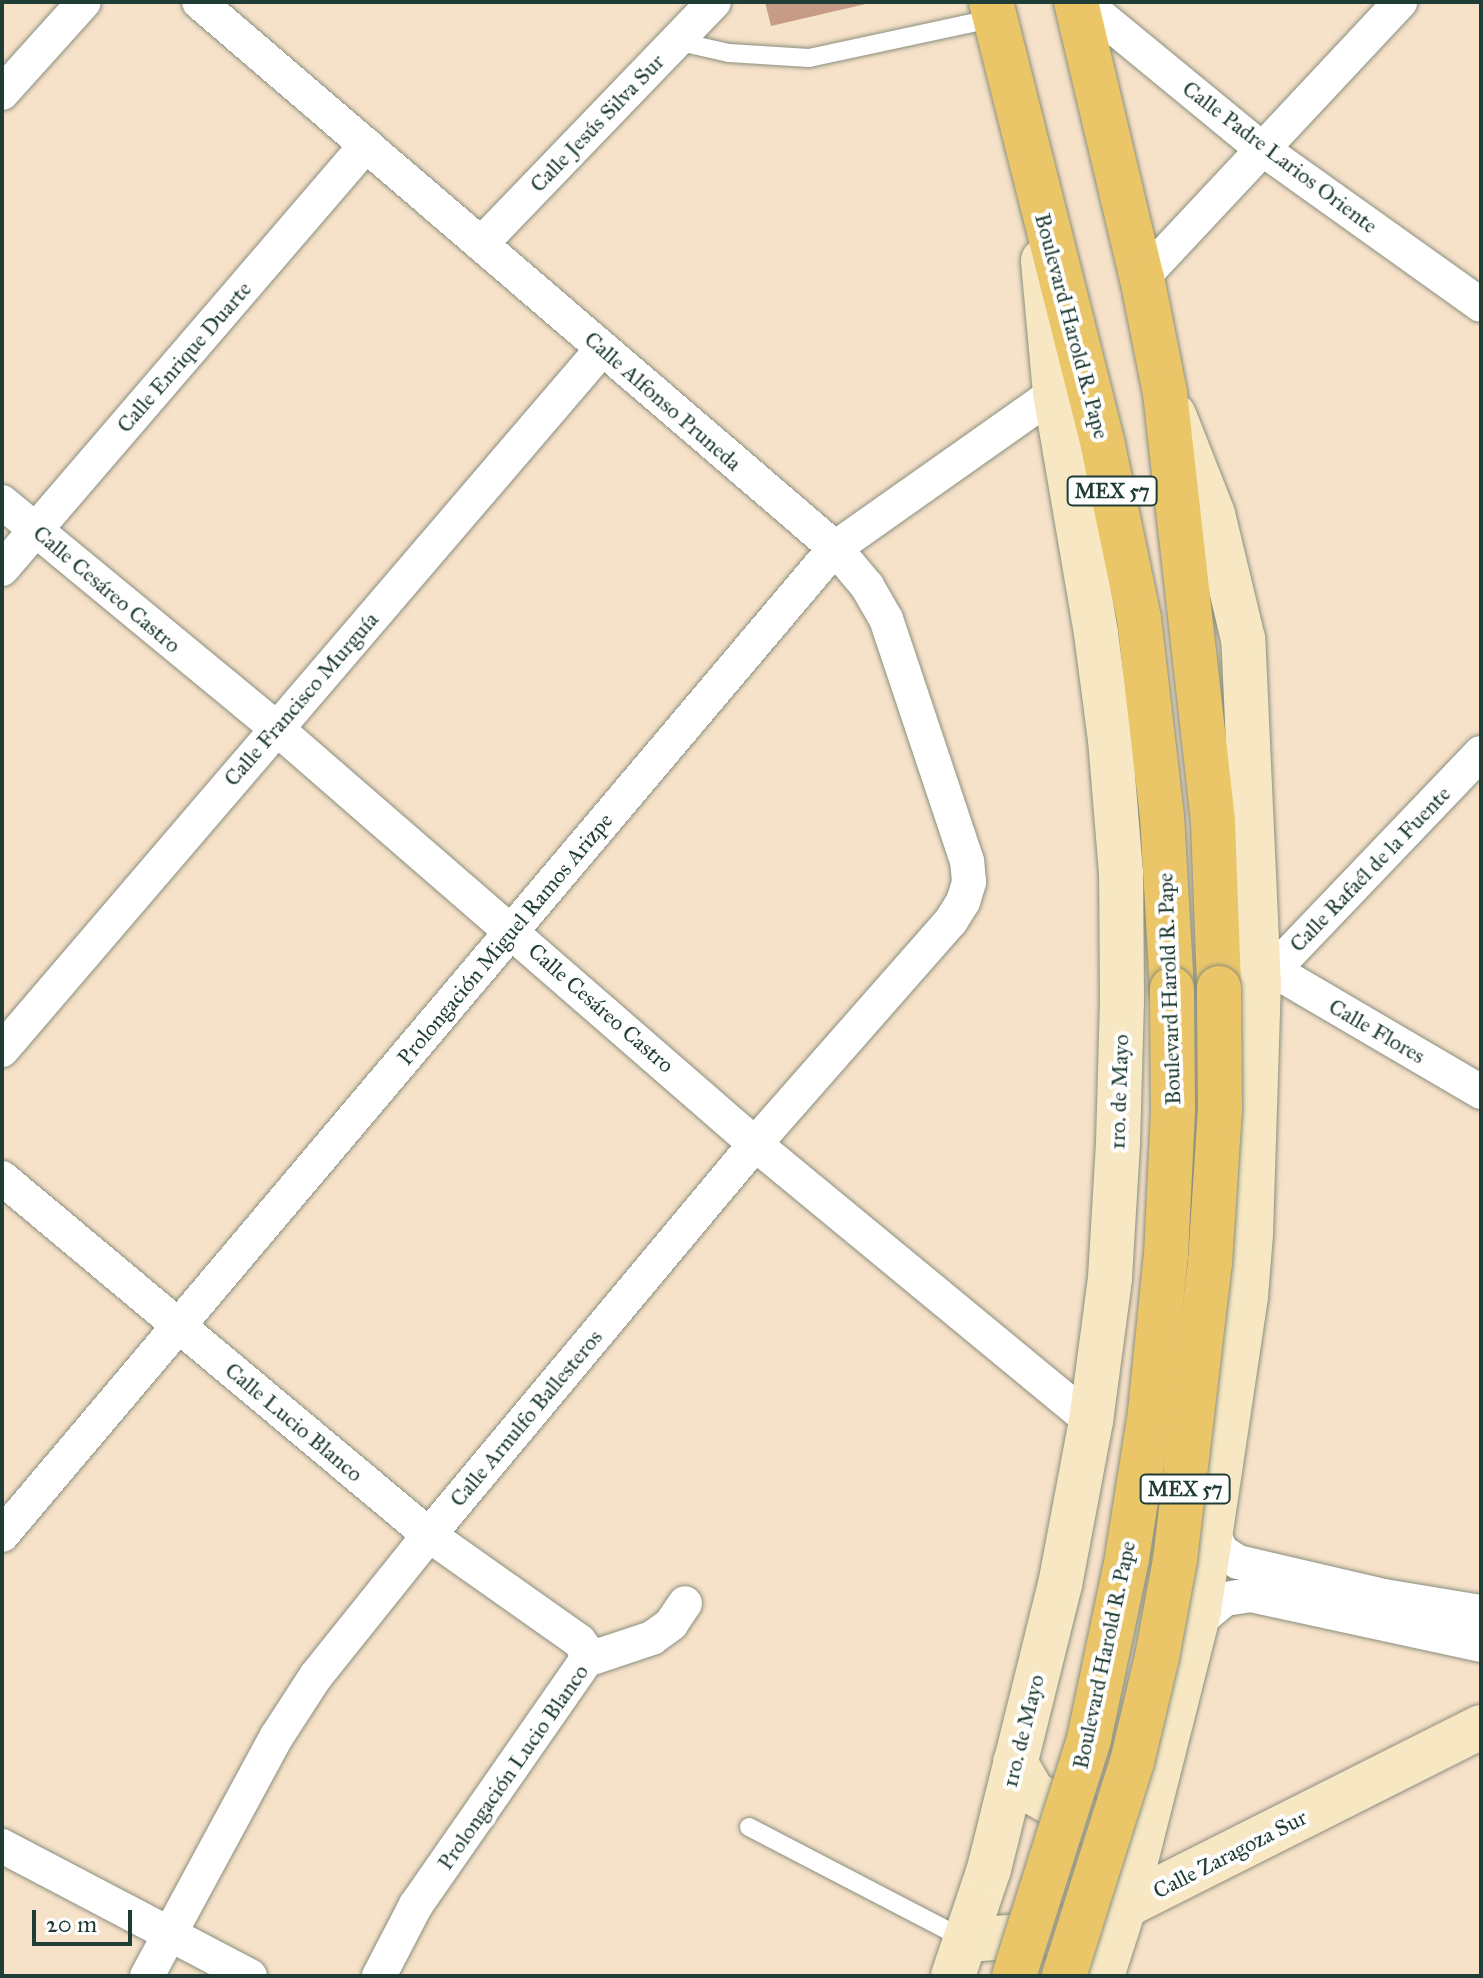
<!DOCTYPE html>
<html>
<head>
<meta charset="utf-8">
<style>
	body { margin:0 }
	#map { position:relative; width:1483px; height:1978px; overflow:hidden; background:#f6e1c9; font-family:"IM FELL Great Primer",serif }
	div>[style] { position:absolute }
	.building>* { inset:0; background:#c79c86 }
	.roads { filter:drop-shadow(0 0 2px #8a8f7e) drop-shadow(0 0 2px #8a8f7e) }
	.lane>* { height:18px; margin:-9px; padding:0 9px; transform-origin:9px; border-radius:9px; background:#fff }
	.street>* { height:34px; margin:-17px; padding:0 17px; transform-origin:17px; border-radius:17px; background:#fff }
	.secondary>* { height:44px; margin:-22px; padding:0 22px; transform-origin:22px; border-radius:22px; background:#f7e8c3 }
	.highway>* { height:44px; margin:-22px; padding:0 22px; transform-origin:22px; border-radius:22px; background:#eac669 }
	.bridges { filter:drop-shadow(0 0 2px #8a8f7e) drop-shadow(0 0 2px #8a8f7e) }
	.highway-bridge>* { height:44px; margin:-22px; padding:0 22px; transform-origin:22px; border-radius:22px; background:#eac669 }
	span { translate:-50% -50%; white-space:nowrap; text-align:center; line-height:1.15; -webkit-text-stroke:8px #fff; paint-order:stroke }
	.shield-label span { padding:2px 6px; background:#fff; border:2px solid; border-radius:6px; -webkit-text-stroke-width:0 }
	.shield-label { font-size:20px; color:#1f3d34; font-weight:700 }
	.street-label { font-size:22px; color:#1f3d34 }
	.frame { position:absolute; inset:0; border:4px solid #1f3d34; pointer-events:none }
	.scale { position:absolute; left:32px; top:1910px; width:100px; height:36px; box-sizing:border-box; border:4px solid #1f3d34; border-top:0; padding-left:10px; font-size:24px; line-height:28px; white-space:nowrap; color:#1f3d34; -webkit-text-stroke:6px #fff; paint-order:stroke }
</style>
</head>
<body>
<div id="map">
	<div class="building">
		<i style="clip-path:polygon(765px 2px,870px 2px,870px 3px,771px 26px)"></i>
	</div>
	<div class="roads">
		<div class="lane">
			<i style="left:676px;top:41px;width:54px;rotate:12.8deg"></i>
			<i style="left:729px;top:53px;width:80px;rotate:3.6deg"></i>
			<i style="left:809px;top:58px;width:190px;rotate:-12.1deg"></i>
			<i style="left:749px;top:1827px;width:245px;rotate:27.5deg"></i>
		</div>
		<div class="street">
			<i style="left:1083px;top:2px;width:230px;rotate:39.4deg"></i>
			<i style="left:1261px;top:148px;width:270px;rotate:35.5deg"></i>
			<i style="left:2px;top:93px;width:122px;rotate:-48deg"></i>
			<i style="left:481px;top:244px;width:336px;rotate:-46.1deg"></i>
			<i style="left:1142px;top:278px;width:378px;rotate:-46.9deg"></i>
			<i style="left:2px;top:502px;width:355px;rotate:39.5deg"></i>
			<i style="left:276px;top:728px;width:634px;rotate:40.97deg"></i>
			<i style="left:755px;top:1144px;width:435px;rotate:39.5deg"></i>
			<i style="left:2px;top:569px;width:559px;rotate:-49.35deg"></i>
			<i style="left:1273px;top:970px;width:241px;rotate:30.4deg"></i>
			<i style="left:1259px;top:985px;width:321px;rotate:-46.3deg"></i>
			<i style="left:2px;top:1050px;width:923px;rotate:-49.44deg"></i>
			<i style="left:2px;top:1178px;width:557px;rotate:39.9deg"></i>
			<i style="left:429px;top:1535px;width:184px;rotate:35.2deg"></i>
			<i style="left:579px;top:1641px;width:10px;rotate:53deg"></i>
			<i style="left:585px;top:1649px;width:11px;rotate:85deg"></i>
			<i style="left:1212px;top:1531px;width:23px;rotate:65deg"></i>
			<i style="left:1222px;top:1552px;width:19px;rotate:32deg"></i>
			<i style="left:1238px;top:1562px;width:150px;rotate:13.1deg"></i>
			<i style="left:1384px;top:1596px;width:98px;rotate:9.4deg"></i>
			<i style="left:2px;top:1535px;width:1292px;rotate:-49.84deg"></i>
			<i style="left:835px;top:548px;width:269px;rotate:-35.2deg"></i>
			<i style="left:1195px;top:1624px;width:39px;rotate:-40deg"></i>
			<i style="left:1225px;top:1599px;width:25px;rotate:-9deg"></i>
			<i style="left:1250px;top:1595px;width:236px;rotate:12.2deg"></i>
			<i style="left:2px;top:1846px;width:280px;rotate:27.7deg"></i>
			<i style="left:147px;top:1976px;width:273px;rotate:-61.6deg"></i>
			<i style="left:277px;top:1736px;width:72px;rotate:-57deg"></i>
			<i style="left:316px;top:1676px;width:181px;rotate:-51.3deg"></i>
			<i style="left:429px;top:1535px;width:509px;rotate:-50.18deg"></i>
			<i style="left:755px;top:1144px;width:297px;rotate:-48.7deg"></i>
			<i style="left:951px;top:921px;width:22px;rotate:-58deg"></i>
			<i style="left:963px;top:902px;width:21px;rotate:-73deg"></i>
			<i style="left:969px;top:882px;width:21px;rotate:-95deg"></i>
			<i style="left:967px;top:861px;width:255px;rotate:-108.5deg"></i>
			<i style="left:886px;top:619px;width:38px;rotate:-120deg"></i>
			<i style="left:867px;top:586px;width:50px;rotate:-130.1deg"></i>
			<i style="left:835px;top:548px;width:838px;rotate:-139.35deg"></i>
			<i style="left:379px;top:1976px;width:80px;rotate:-62.5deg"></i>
			<i style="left:416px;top:1905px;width:298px;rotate:-55.2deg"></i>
			<i style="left:586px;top:1660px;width:70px;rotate:-18.4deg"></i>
			<i style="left:652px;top:1638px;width:24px;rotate:-36deg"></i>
			<i style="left:671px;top:1624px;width:25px;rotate:-56deg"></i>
		</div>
		<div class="secondary">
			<i style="left:1015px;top:1762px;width:34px;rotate:60deg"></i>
			<i style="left:1032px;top:1792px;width:58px;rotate:30.1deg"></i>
			<i style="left:1082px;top:1821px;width:24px;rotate:2deg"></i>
			<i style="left:1106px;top:1822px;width:28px;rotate:-15deg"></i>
			<i style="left:1133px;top:1815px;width:18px;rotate:-43deg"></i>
			<i style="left:966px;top:1940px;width:73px;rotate:-3.9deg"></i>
			<i style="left:1039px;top:1935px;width:58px;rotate:-14deg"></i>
			<i style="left:1095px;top:1921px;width:432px;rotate:-26.7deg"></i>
			<i style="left:953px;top:1976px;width:113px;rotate:-71.4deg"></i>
			<i style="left:989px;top:1869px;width:293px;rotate:-76deg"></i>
			<i style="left:1060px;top:1585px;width:167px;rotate:-79.3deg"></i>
			<i style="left:1091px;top:1421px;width:144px;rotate:-82.4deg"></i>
			<i style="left:1110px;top:1278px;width:135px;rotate:-86.6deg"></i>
			<i style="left:1118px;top:1143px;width:141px;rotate:-88.4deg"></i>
			<i style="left:1122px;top:1002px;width:129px;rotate:-90.4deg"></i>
			<i style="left:1121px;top:873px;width:133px;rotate:-94.7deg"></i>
			<i style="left:1110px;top:740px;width:108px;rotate:-97.5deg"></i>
			<i style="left:1096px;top:633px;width:243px;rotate:-99.7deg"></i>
			<i style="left:1055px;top:393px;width:133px;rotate:-95.2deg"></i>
			<i style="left:1102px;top:1976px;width:71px;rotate:-72.1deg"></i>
			<i style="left:1124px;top:1908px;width:306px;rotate:-75.8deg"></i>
			<i style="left:1199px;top:1611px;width:318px;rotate:-81.5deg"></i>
			<i style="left:1246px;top:1296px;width:62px;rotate:-85.4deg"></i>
			<i style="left:1251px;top:1234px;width:249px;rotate:-88.2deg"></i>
			<i style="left:1259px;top:985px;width:346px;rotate:-92.6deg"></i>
			<i style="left:1243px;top:639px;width:129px;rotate:-103.5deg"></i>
			<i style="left:1213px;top:514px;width:106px;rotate:-111.5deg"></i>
		</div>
		<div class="highway">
			<i style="left:991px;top:2px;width:458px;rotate:75.8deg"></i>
			<i style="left:1103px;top:446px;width:176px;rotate:78.2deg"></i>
			<i style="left:1139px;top:618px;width:199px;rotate:83.4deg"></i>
			<i style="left:1162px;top:816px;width:173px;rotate:86.7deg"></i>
			<i style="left:1076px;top:2px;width:284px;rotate:76.6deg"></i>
			<i style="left:1142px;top:278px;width:117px;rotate:78.7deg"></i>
			<i style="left:1165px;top:393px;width:432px;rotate:83.6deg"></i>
			<i style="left:1213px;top:822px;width:166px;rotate:87.9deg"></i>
		</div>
	</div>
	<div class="bridges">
		<div class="highway-bridge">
			<i style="left:1014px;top:1976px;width:249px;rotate:-72.4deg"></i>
			<i style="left:1089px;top:1739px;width:185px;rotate:-78.1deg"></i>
			<i style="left:1127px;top:1558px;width:148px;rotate:-81deg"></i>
			<i style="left:1150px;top:1412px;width:158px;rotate:-84.2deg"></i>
			<i style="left:1166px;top:1255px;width:145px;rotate:-87.2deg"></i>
			<i style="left:1173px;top:1110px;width:121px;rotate:-90.5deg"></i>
			<i style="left:1064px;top:1976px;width:225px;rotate:-72.4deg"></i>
			<i style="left:1132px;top:1762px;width:108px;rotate:-76.6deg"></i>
			<i style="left:1157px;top:1657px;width:99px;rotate:-79.5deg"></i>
			<i style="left:1175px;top:1560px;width:299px;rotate:-83.3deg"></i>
			<i style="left:1210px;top:1263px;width:154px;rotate:-86.3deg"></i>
			<i style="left:1220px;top:1109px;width:121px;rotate:-90.5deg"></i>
		</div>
	</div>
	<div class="shield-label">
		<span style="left:1112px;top:491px">MEX 57</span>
		<span style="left:1185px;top:1489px">MEX 57</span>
	</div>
	<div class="street-label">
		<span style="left:597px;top:123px;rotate:-46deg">Calle Jesús Silva Sur</span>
		<span style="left:1280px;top:157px;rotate:37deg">Calle Padre Larios Oriente</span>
		<span style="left:1072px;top:326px;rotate:75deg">Boulevard Harold R. Pape</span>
		<span style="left:184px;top:357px;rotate:-49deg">Calle Enrique Duarte</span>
		<span style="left:663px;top:401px;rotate:41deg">Calle Alfonso Pruneda</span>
		<span style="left:107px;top:589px;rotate:40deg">Calle Cesáreo Castro</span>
		<span style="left:301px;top:699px;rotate:-49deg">Calle Francisco Murguía</span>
		<span style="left:1370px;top:869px;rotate:-46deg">Calle Rafaél de la Fuente</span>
		<span style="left:505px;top:939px;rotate:-50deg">Prolongación Miguel Ramos Arizpe</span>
		<span style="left:1169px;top:989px;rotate:-92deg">Boulevard Harold R. Pape</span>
		<span style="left:601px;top:1008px;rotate:41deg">Calle Cesáreo Castro</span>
		<span style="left:1377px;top:1031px;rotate:30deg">Calle Flores</span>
		<span style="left:1119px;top:1092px;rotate:-88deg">1ro. de Mayo</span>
		<span style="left:526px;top:1418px;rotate:-50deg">Calle Arnulfo Ballesteros</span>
		<span style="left:294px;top:1422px;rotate:40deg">Calle Lucio Blanco</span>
		<span style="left:1104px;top:1655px;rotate:-78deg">Boulevard Harold R. Pape</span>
		<span style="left:1023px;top:1731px;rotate:-76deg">1ro. de Mayo</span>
		<span style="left:513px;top:1767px;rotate:-55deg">Prolongación Lucio Blanco</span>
		<span style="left:1230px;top:1854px;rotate:-27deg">Calle Zaragoza Sur</span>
	</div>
	<div class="frame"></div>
	<div class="scale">20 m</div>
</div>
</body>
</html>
